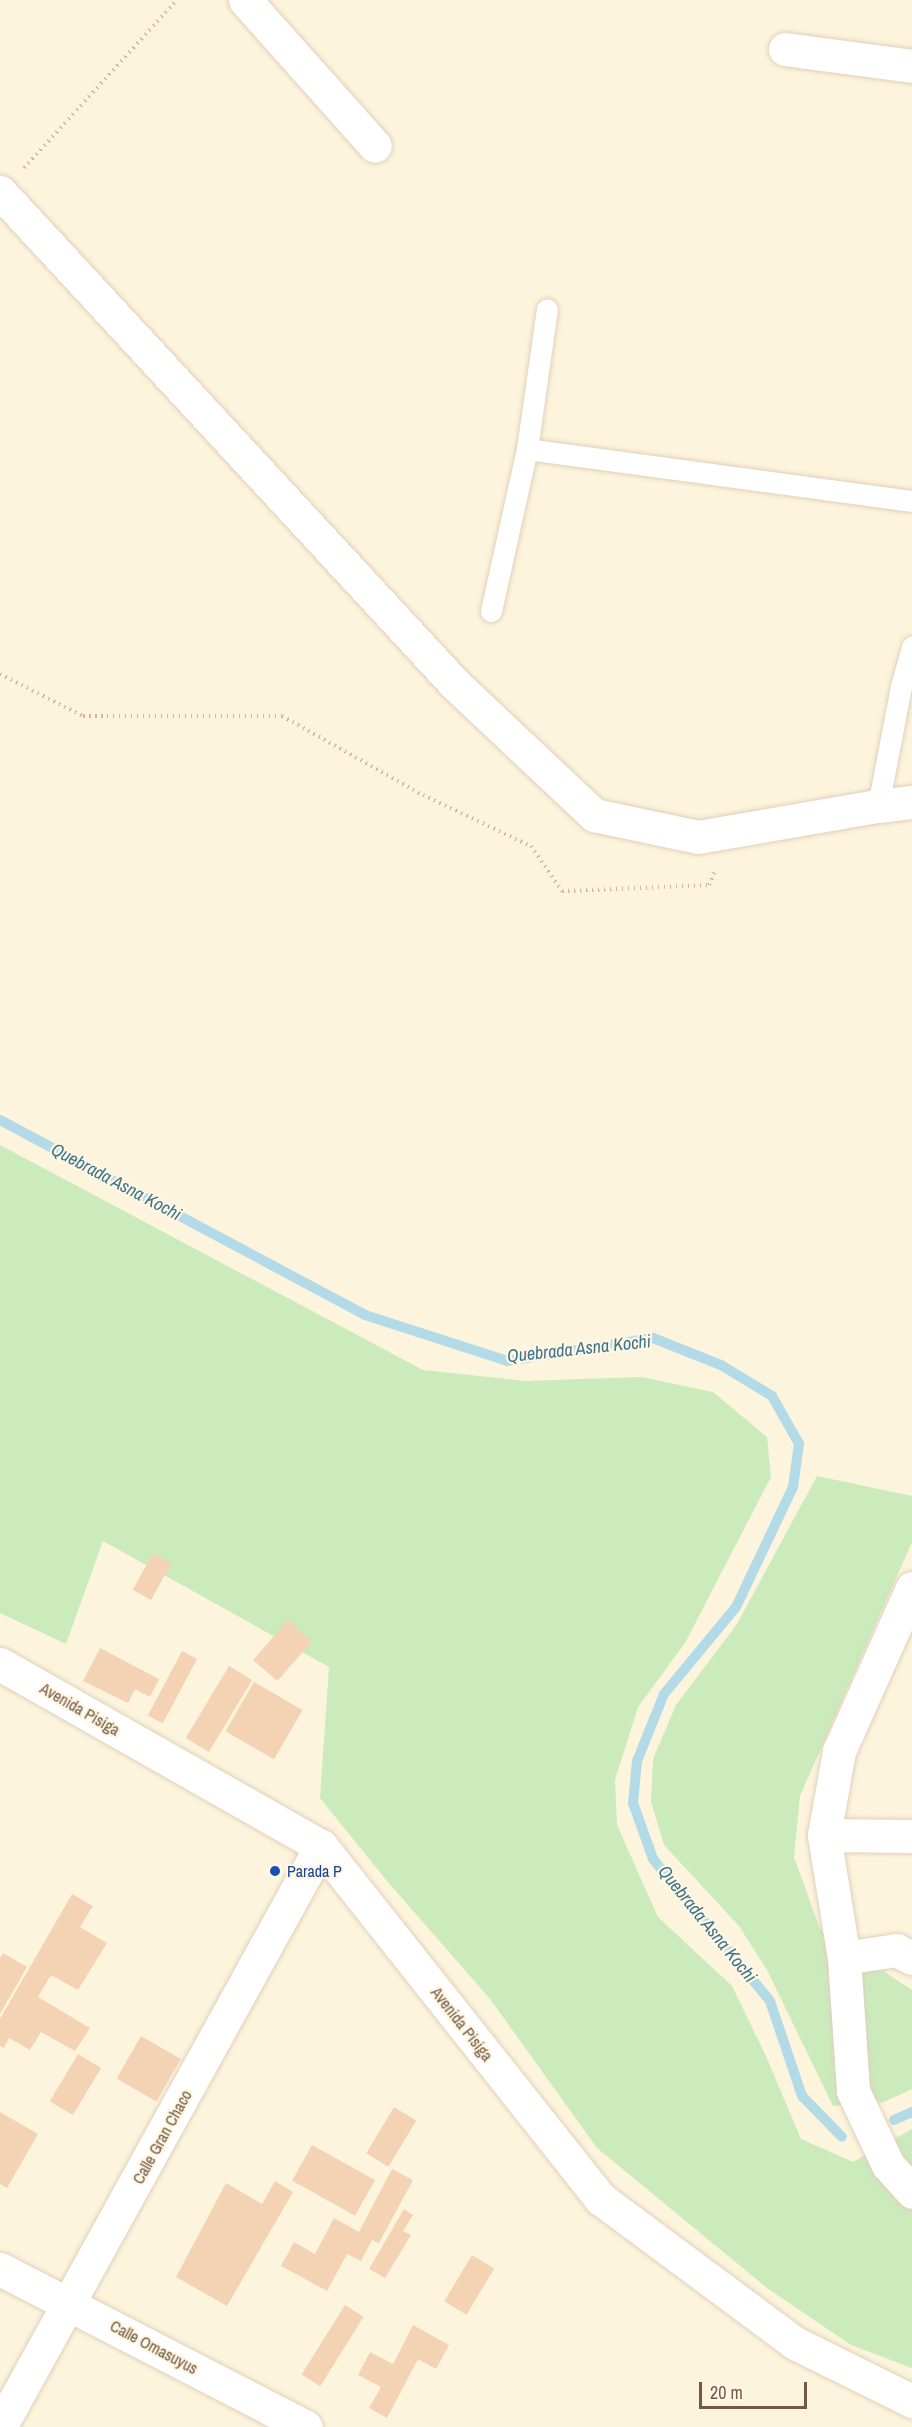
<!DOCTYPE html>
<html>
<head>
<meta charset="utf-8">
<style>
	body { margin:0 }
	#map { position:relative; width:912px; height:2427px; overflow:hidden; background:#fdf4dd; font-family:"Archivo Narrow",sans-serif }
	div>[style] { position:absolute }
	.green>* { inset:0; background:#cbebbc }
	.stream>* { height:10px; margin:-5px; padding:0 5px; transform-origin:5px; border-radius:5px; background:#b2dae7 }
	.building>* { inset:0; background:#f4d3b4; transform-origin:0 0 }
	.path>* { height:4px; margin-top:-2px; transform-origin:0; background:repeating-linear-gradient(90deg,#d8b798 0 1.5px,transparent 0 6px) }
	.roads { filter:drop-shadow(0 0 2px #e1d0ba) drop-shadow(0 0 2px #e1d0ba) }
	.lane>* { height:21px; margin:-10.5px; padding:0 10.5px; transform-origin:10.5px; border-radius:10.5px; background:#fff }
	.street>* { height:33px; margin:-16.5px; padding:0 16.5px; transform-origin:16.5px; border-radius:16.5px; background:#fff }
	.dots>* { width:16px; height:16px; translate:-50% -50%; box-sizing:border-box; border:3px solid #fff7e5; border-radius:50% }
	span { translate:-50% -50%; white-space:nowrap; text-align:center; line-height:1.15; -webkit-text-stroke:4.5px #fff7e5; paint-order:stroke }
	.street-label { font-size:16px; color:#735a45 }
	.transit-label { font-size:16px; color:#164399 }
	.left { translate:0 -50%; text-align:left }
	.water-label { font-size:18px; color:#3e7589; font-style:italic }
	.scale { position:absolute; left:699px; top:2382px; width:108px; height:27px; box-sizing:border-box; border:3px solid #735a45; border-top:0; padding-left:8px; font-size:18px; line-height:21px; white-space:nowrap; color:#735a45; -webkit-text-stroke:4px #fff7e5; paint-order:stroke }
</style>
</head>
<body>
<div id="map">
	<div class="green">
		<i style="clip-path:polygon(0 1145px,423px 1370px,526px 1381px,641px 1377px,713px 1392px,767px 1437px,771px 1477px,685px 1643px,638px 1707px,615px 1780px,617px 1825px,658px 1917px,732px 1986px,765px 2054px,801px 2139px,853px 2162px,912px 2129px,912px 2368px,851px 2345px,767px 2288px,597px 2148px,490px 1999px,387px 1881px,320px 1798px,329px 1667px,103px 1541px,66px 1644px,0 1613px)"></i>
		<i style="clip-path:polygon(817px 1476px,912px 1496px,912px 1542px,800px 1796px,794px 1857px,820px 1929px,912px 1990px,912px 2089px,884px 2102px,833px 2106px,767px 1970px,739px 1926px,664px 1845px,651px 1802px,653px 1759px,676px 1705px,737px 1624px)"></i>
	</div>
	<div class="stream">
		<i style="left:0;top:1120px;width:414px;rotate:28.1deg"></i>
		<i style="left:365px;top:1315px;width:149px;rotate:17.9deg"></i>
		<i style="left:507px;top:1361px;width:148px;rotate:-9deg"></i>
		<i style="left:653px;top:1338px;width:73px;rotate:21.7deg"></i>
		<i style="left:721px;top:1365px;width:60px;rotate:31.3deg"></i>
		<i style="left:772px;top:1396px;width:55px;rotate:60.6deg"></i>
		<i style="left:799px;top:1444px;width:43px;rotate:97.9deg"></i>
		<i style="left:793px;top:1487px;width:133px;rotate:115.4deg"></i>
		<i style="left:736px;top:1607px;width:113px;rotate:129.6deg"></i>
		<i style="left:664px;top:1694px;width:72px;rotate:111.9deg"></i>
		<i style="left:637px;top:1761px;width:42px;rotate:95.4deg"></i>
		<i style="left:633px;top:1803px;width:59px;rotate:70.3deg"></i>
		<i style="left:653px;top:1859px;width:184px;rotate:50.5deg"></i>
		<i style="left:770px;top:2001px;width:100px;rotate:71.4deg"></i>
		<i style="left:802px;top:2096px;width:57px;rotate:45.7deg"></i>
		<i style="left:894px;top:2120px;width:20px;rotate:-24deg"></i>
	</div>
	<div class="building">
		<i style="left:153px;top:1553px;width:21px;height:42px;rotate:29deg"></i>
		<i style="left:288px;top:1620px;width:32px;height:53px;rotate:41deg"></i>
		<i style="clip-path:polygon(100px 1648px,159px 1679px,150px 1697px,135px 1689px,128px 1703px,83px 1681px)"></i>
		<i style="left:182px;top:1651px;width:17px;height:73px;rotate:28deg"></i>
		<i style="left:229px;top:1666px;width:27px;height:84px;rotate:31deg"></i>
		<i style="left:254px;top:1682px;width:56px;height:57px;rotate:30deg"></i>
		<i style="clip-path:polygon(72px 1894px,93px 1906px,80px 1927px,107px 1943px,78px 1990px,51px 1975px,38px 1997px,90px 2028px,75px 2051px,41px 2032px,30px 2050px,9px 2038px,4px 2048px,0 2046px,0 2019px)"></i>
		<i style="clip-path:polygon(3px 1953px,27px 1967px,0 2014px,0 1958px)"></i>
		<i style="left:141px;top:2036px;width:46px;height:49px;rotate:30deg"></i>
		<i style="left:78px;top:2054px;width:27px;height:55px;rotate:31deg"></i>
		<i style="left:394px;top:2107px;width:26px;height:54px;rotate:31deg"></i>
		<i style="clip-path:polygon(0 2112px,38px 2134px,7px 2188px,0 2184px)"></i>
		<i style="left:312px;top:2145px;width:72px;height:41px;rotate:29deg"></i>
		<i style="clip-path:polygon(392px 2169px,413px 2180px,379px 2243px,372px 2240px,361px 2261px,347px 2254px,327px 2291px,281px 2266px,294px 2242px,315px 2254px,334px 2218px,359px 2232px)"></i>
		<i style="clip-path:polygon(275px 2181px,293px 2192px,227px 2306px,176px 2277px,226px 2183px,262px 2204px)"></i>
		<i style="clip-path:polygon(404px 2209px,413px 2215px,403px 2231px,411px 2235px,385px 2278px,369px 2269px)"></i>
		<i style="left:472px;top:2255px;width:26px;height:54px;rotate:31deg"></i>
		<i style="left:345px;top:2305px;width:22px;height:82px;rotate:32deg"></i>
		<i style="clip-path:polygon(413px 2325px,449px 2345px,436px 2369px,418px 2359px,387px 2418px,369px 2408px,381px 2387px,358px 2375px,370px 2352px,393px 2364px)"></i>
	</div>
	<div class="path">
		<i style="left:24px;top:168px;width:227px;rotate:-47.7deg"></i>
		<i style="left:0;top:674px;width:93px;rotate:26.8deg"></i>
		<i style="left:83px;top:716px;width:199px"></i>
		<i style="left:282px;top:716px;width:162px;rotate:29.3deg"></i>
		<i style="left:423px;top:795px;width:119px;rotate:25.3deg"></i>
		<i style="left:531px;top:846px;width:55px;rotate:55.4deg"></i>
		<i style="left:562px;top:891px;width:147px;rotate:-2.3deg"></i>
		<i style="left:709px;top:885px;width:16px;rotate:-68deg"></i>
	</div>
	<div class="roads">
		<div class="lane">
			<i style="left:527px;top:449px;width:388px;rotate:7.7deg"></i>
			<i style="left:491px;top:611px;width:166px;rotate:-77.5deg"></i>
			<i style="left:527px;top:449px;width:141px;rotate:-81.9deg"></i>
			<i style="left:878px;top:806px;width:122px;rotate:-79.1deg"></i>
			<i style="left:901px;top:686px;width:41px;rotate:-74.2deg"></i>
		</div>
		<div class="street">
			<i style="left:245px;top:0;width:195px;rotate:48.3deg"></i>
			<i style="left:785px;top:49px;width:128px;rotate:7.6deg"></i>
			<i style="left:0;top:192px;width:670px;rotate:47.24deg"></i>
			<i style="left:455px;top:684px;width:191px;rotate:43.3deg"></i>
			<i style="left:594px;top:815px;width:106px;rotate:11.9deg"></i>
			<i style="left:698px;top:837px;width:183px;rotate:-9.8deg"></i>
			<i style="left:878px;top:806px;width:34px;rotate:-7deg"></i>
			<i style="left:912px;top:1588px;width:179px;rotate:114.1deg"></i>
			<i style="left:839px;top:1751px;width:85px;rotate:100.1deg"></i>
			<i style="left:824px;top:1835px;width:125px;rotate:80.8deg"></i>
			<i style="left:844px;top:1958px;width:133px;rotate:86.1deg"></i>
			<i style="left:853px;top:2091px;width:82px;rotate:64.7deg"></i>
			<i style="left:888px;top:2165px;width:36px;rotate:48deg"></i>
			<i style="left:0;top:1664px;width:369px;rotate:29.6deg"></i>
			<i style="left:321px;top:1846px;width:451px;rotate:51.6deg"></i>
			<i style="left:601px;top:2199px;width:242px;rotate:36.6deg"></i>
			<i style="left:795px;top:2343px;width:131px;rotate:26.4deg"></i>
			<i style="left:824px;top:1835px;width:88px;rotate:0.7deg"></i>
			<i style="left:844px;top:1958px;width:53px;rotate:-8.7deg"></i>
			<i style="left:896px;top:1950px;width:18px;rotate:27deg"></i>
			<i style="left:0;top:2269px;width:344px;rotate:27.3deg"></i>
			<i style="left:0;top:2427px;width:664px;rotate:-61.08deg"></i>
		</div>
	</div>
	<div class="dots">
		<i style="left:275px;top:1871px;background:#1a4fb4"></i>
	</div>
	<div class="street-label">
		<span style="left:80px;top:1709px;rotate:30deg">Avenida Pisiga</span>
		<span style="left:462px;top:2024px;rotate:52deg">Avenida Pisiga</span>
		<span style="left:162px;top:2137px;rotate:-61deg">Calle Gran Chaco</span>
		<span style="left:154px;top:2347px;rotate:28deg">Calle Omasuyus</span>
	</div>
	<div class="transit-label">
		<span class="left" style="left:287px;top:1871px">Parada P</span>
	</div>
	<div class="water-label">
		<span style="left:116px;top:1182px;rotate:28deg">Quebrada Asna Kochi</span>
		<span style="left:579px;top:1349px;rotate:-6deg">Quebrada Asna Kochi</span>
		<span style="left:707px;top:1924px;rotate:51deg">Quebrada Asna Kochi</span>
	</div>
	<div class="scale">20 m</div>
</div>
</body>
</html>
